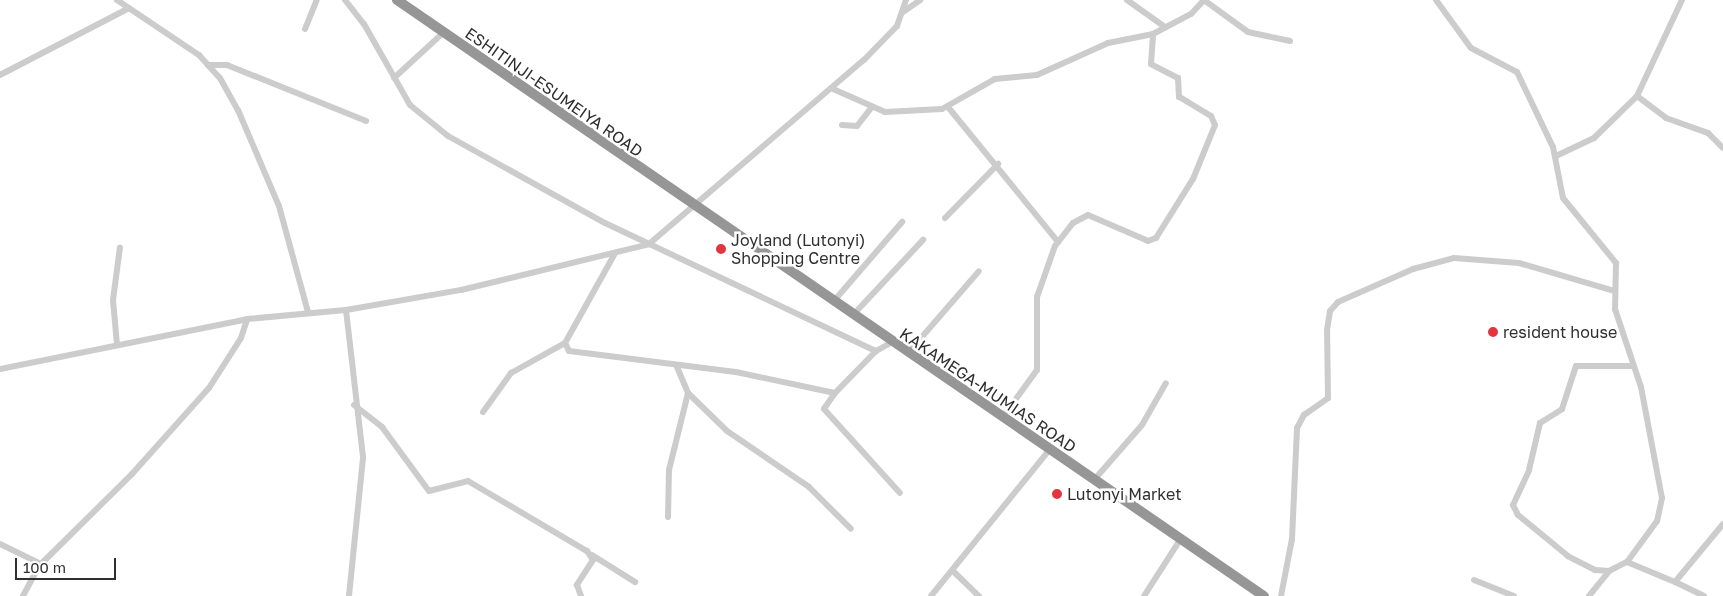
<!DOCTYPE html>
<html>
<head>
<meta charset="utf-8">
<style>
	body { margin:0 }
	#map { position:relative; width:1723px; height:596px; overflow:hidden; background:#fff; font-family:"Golos Text",sans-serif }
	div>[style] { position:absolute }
	.minor>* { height:6px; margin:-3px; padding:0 3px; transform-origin:3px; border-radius:3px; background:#ccc }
	.highway>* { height:10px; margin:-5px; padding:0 5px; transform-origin:5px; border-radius:5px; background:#969696 }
	.dots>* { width:14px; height:14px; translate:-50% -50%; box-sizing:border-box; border:2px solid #fff; border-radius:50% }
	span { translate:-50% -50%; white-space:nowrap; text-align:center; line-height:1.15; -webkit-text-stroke:5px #fff; paint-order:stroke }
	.street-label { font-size:16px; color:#2f2f2f }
	.poi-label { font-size:16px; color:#2f2f2f }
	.left { translate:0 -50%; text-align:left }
	.scale { position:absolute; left:15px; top:558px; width:101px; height:22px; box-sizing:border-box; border:2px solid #2f2f2f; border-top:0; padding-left:6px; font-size:15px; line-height:18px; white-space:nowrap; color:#2f2f2f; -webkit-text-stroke:4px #fff; paint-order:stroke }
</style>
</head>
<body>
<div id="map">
	<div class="minor">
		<i style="left:117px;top:0;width:99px;rotate:33.9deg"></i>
		<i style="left:199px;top:55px;width:31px;rotate:48deg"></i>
		<i style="left:220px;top:78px;width:37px;rotate:61deg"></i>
		<i style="left:238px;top:110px;width:104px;rotate:66.9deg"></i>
		<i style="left:279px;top:206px;width:110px;rotate:74.7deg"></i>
		<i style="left:345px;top:0;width:31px;rotate:52deg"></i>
		<i style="left:364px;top:24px;width:93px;rotate:60.4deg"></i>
		<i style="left:410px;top:105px;width:49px;rotate:39.2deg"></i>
		<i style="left:448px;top:136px;width:179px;rotate:29deg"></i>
		<i style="left:605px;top:223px;width:300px;rotate:25.3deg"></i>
		<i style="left:876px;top:351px;width:18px;rotate:-29deg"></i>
		<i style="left:1127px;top:0;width:47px;rotate:35.4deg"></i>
		<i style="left:1436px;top:0;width:59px;rotate:53.9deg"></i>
		<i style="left:1471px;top:48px;width:52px;rotate:27.6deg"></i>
		<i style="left:1517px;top:72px;width:83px;rotate:64.4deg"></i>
		<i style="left:1553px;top:147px;width:52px;rotate:78.9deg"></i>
		<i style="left:1563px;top:198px;width:84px;rotate:50.8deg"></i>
		<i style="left:1616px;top:263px;width:46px;rotate:91.2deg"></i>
		<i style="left:1615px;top:309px;width:82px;rotate:71.6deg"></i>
		<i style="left:1641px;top:387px;width:113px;rotate:79.3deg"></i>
		<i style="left:1662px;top:498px;width:24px;rotate:102deg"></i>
		<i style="left:1657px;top:521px;width:51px;rotate:126.2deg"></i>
		<i style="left:903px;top:12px;width:21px;rotate:-35deg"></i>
		<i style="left:305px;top:29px;width:31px;rotate:-68deg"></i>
		<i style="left:208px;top:65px;width:19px"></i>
		<i style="left:227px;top:65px;width:150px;rotate:21.9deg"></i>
		<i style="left:0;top:75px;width:145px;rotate:-27.4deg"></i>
		<i style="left:394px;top:78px;width:67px;rotate:-42.6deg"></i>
		<i style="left:833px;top:89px;width:57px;rotate:23.9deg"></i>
		<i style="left:885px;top:112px;width:57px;rotate:-3deg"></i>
		<i style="left:942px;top:109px;width:61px;rotate:-29.5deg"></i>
		<i style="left:995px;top:79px;width:42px;rotate:-5.4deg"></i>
		<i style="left:1037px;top:75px;width:78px;rotate:-24.3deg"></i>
		<i style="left:1108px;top:43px;width:46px;rotate:-11.3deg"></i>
		<i style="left:1153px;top:34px;width:43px;rotate:-27.8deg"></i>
		<i style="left:1191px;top:14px;width:19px;rotate:-47deg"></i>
		<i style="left:1204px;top:0;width:54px;rotate:36deg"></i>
		<i style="left:1248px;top:32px;width:43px;rotate:12.1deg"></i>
		<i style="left:1637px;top:96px;width:36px;rotate:37deg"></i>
		<i style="left:1666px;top:118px;width:45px;rotate:19.7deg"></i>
		<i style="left:1708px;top:133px;width:21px;rotate:45deg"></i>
		<i style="left:948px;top:107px;width:174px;rotate:50.8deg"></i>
		<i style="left:842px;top:125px;width:15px;rotate:4deg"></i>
		<i style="left:857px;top:126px;width:24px;rotate:-52deg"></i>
		<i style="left:1556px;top:156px;width:42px;rotate:-25.3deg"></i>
		<i style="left:1594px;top:138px;width:60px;rotate:-44.3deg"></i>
		<i style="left:1637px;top:96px;width:106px;rotate:-64.9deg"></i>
		<i style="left:945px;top:218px;width:76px;rotate:-45.5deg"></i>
		<i style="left:614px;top:255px;width:101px;rotate:119.1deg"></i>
		<i style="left:565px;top:343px;width:9px;rotate:63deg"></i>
		<i style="left:569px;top:351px;width:168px;rotate:7.2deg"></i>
		<i style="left:736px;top:372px;width:101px;rotate:12deg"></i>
		<i style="left:835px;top:393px;width:19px;rotate:125deg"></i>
		<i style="left:824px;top:409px;width:113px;rotate:47.9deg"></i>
		<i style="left:833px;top:302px;width:106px;rotate:-49.2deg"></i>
		<i style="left:346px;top:310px;width:149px;rotate:83.4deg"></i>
		<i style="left:363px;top:458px;width:139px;rotate:95.8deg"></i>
		<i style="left:853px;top:315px;width:103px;rotate:-47deg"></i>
		<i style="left:117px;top:345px;width:45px;rotate:-95.1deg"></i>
		<i style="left:113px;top:300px;width:53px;rotate:-82.5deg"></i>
		<i style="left:908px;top:353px;width:108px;rotate:-49.1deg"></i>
		<i style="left:677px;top:367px;width:28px;rotate:67deg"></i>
		<i style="left:688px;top:393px;width:54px;rotate:44.3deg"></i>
		<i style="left:727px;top:431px;width:99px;rotate:34.3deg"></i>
		<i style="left:809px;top:487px;width:59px;rotate:45deg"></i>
		<i style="left:0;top:369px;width:252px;rotate:-11.4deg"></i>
		<i style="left:247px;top:319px;width:99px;rotate:-5.2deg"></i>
		<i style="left:346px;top:310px;width:117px;rotate:-9.9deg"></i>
		<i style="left:461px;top:290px;width:194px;rotate:-13.7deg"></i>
		<i style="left:649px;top:244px;width:283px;rotate:-40.6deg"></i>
		<i style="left:864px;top:60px;width:47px;rotate:-45.9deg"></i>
		<i style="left:897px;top:26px;width:28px;rotate:-71deg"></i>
		<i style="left:835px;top:393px;width:59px;rotate:-45.7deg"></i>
		<i style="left:354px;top:405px;width:36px;rotate:38deg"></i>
		<i style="left:382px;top:427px;width:79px;rotate:53.7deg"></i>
		<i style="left:429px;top:491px;width:40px;rotate:-14.4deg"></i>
		<i style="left:468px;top:481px;width:138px;rotate:30.5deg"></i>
		<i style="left:587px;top:551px;width:11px;rotate:56deg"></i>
		<i style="left:593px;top:560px;width:30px;rotate:123deg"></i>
		<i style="left:577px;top:585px;width:12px;rotate:70deg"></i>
		<i style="left:483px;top:412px;width:48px;rotate:-54.3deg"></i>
		<i style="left:511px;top:373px;width:62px;rotate:-29.1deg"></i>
		<i style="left:1002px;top:418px;width:59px;rotate:-53.9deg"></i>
		<i style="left:1037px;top:370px;width:73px;rotate:-90deg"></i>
		<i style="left:1037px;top:297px;width:54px;rotate:-70.6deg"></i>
		<i style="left:1055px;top:246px;width:29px;rotate:-52deg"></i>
		<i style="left:1073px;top:223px;width:17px;rotate:-28deg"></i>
		<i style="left:1088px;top:215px;width:65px;rotate:23.4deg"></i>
		<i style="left:1148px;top:241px;width:9px;rotate:-21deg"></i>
		<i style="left:1156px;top:238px;width:70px;rotate:-57.9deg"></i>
		<i style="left:1193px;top:179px;width:58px;rotate:-67.8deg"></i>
		<i style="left:1215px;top:125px;width:10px;rotate:-114deg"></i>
		<i style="left:1211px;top:116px;width:37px;rotate:-149deg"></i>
		<i style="left:1179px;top:97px;width:19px;rotate:-93deg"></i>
		<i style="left:1178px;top:78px;width:30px;rotate:-153deg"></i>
		<i style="left:1151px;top:64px;width:30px;rotate:-86deg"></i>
		<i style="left:1094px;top:480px;width:73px;rotate:-48.9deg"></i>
		<i style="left:1142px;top:425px;width:48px;rotate:-60.3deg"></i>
		<i style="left:668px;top:517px;width:47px;rotate:-88.8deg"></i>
		<i style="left:669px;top:470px;width:79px;rotate:-76.1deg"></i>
		<i style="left:0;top:544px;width:46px;rotate:26deg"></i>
		<i style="left:592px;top:555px;width:51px;rotate:32.1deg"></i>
		<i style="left:1609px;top:571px;width:14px;rotate:-176deg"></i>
		<i style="left:1595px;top:570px;width:30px;rotate:-153deg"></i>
		<i style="left:1568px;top:556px;width:65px;rotate:-140.6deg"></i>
		<i style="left:1518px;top:515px;width:11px;rotate:-117deg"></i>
		<i style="left:1513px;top:505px;width:38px;rotate:-65deg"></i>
		<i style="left:1529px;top:470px;width:48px;rotate:-76.8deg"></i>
		<i style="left:1540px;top:423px;width:26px;rotate:-32deg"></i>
		<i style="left:1562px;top:409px;width:45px;rotate:-72deg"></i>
		<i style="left:1576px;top:366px;width:57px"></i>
		<i style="left:954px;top:572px;width:35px;rotate:44deg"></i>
		<i style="left:1474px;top:580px;width:43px;rotate:21.8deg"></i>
		<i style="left:23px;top:596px;width:34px;rotate:-62deg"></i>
		<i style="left:39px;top:566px;width:131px;rotate:-44.7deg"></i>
		<i style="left:132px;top:474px;width:115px;rotate:-48.2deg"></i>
		<i style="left:209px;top:388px;width:59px;rotate:-57.4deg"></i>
		<i style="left:241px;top:338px;width:20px;rotate:-72deg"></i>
		<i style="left:931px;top:596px;width:189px;rotate:-51deg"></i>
		<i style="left:1144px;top:596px;width:67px;rotate:-57.3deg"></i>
		<i style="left:1281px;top:596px;width:58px;rotate:-79.1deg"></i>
		<i style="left:1292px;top:539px;width:111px;rotate:-87.4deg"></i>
		<i style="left:1297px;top:428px;width:15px;rotate:-62deg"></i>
		<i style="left:1304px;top:415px;width:29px;rotate:-35deg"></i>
		<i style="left:1328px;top:398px;width:68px;rotate:-90.8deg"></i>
		<i style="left:1327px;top:330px;width:19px;rotate:-81deg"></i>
		<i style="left:1330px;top:311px;width:12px;rotate:-48deg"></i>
		<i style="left:1338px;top:302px;width:82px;rotate:-23.7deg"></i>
		<i style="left:1413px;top:269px;width:42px;rotate:-15deg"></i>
		<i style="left:1454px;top:258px;width:65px;rotate:4.4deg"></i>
		<i style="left:1519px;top:263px;width:99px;rotate:16.4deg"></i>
		<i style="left:1589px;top:596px;width:32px;rotate:-51deg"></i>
		<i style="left:1609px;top:571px;width:20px;rotate:-27deg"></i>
		<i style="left:1627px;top:562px;width:52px;rotate:22.6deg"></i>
		<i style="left:1704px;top:596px;width:32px;rotate:-154deg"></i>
		<i style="left:1675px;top:582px;width:75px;rotate:-50.4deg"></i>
	</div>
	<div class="highway">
		<i style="left:397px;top:0;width:1052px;rotate:34.51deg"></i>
	</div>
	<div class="dots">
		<i style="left:721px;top:249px;background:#e2353d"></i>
		<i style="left:1493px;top:332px;background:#e2353d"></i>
		<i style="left:1057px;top:494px;background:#e2353d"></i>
	</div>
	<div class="street-label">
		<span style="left:554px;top:92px;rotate:35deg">ESHITINJI-ESUMEIYA ROAD</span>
		<span style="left:988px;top:390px;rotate:34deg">KAKAMEGA-MUMIAS ROAD</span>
	</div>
	<div class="poi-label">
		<span class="left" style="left:731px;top:249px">Joyland (Lutonyi)<br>Shopping Centre</span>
		<span class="left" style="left:1503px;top:332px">resident house</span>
		<span class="left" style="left:1067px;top:494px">Lutonyi Market</span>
	</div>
	<div class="scale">100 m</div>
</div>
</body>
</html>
